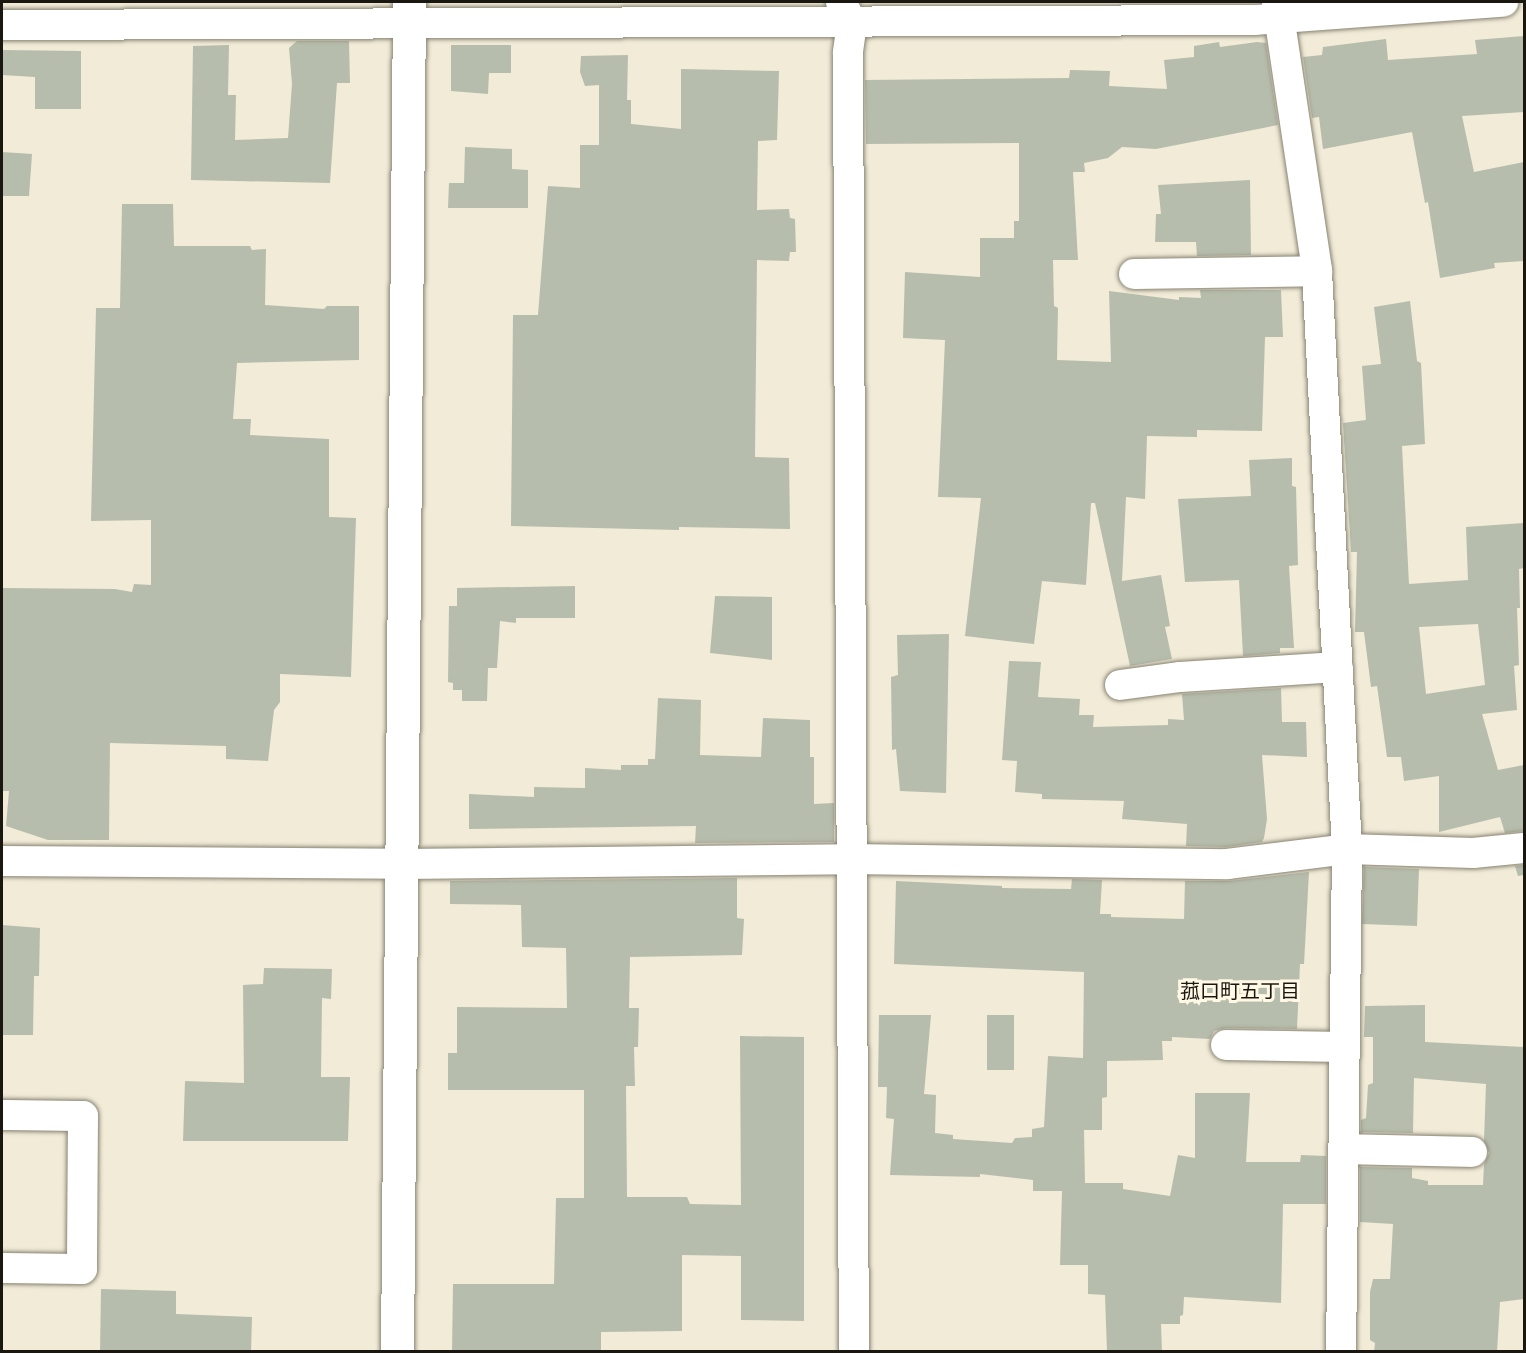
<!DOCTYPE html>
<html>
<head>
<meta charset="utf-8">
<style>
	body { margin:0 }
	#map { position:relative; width:1526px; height:1353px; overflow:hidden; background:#f1ebd8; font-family:"Roboto Condensed","Noto Sans JP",sans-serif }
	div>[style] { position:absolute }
	.building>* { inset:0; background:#b7bdac; transform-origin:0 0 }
	.roads { filter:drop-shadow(0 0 2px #888272) drop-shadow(0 0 2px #888272) }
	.street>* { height:30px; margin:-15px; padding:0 15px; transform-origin:15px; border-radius:15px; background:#fff }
	.secondary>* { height:33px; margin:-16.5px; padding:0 16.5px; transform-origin:16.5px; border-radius:16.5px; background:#fff }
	span { translate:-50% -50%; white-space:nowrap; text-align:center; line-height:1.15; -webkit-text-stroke:6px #fef8e5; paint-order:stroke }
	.neighbourhood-label { font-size:20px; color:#1a1711 }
	.frame { position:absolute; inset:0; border:3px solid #1a1711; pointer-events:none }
</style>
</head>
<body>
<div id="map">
	<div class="building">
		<i style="clip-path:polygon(1524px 36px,1524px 112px,1462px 116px,1474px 172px,1524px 162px,1524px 261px,1494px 263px,1495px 268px,1440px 278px,1428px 202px,1425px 203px,1412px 132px,1323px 149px,1319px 117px,1312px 118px,1303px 57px,1322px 55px,1323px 47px,1386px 39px,1388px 60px,1477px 54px,1475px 40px)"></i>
		<i style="clip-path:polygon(297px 41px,349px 41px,350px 83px,337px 83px,330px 183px,191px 180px,193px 46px,229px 45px,228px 95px,236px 95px,235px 140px,288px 138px,292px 84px,289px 48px)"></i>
		<i style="clip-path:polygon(1219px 42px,1220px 47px,1257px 42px,1266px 43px,1278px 125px,1156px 149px,1122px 147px,1108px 158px,1084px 163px,1085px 172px,1073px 172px,1078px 260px,1053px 260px,1054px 306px,1058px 308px,1057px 360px,1111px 362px,1109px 291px,1179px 300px,1179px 297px,1201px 298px,1200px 290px,1281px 290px,1283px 337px,1265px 337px,1262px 431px,1197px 430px,1197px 437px,1147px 436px,1145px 499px,1126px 497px,1122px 581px,1161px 575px,1170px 626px,1165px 627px,1172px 659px,1130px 666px,1095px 503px,1091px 503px,1086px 585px,1042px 581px,1034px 644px,965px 636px,981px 498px,938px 497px,945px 340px,903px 338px,905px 272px,980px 277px,980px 238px,1014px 238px,1014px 221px,1019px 221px,1019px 143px,866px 144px,865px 80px,1069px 78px,1070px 70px,1110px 71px,1109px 86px,1167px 89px,1164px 60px,1194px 57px,1194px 46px)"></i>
		<i style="clip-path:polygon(451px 45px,511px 45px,511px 73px,489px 73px,488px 94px,451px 91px)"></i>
		<i style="clip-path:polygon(2px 50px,81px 51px,81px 109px,35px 109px,35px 77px,2px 75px)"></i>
		<i style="clip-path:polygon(628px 55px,627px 100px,631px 100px,631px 124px,681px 129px,681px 69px,779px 71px,777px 140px,758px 141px,757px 210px,789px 209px,790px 218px,795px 219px,796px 252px,790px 252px,789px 261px,757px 260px,755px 457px,789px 458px,790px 529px,679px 527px,679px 530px,511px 526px,513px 315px,538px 315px,548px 186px,580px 188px,580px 145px,599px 145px,599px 85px,585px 86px,580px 72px,581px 56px)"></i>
		<i style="clip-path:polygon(465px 147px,512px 149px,512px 169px,528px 170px,528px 208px,448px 208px,449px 183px,464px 183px)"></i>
		<i style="clip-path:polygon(2px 152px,32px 154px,29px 196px,2px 196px)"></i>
		<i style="clip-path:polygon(1250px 180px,1251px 255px,1197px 256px,1196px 242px,1155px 242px,1156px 214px,1161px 214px,1158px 185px)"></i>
		<i style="clip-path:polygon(122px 204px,173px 204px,174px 246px,250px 246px,252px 250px,266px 249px,265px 305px,324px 309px,327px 306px,359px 306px,359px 360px,237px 363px,233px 419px,251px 419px,250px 435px,329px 439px,329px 517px,356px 518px,351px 677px,280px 674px,280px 702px,274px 710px,268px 761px,226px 759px,226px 746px,110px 743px,109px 840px,48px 840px,6px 826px,9px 791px,2px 791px,2px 588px,115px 589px,132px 592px,134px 584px,151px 585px,151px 520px,91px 521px,96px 308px,120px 308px)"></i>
		<i style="clip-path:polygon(evenodd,1410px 301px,1417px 361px,1421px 363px,1425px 444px,1402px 446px,1409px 584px,1468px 580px,1466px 527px,1524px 523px,1524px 568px,1519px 569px,1520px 608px,1517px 608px,1519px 665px,1514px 666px,1517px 710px,1482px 714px,1498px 770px,1524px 765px,1524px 831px,1505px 833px,1500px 817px,1439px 832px,1439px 776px,1404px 781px,1401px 757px,1387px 757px,1377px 686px,1371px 687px,1364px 632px,1355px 632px,1357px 552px,1351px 552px,1343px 423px,1366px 420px,1362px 366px,1381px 364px,1374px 307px,1410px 301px,1478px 624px,1485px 685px,1426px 694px,1419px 627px,1478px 624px)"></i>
		<i style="clip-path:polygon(1292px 458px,1292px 486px,1296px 487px,1298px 565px,1289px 566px,1294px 648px,1280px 648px,1280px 653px,1243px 656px,1239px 580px,1185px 582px,1178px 499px,1251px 496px,1249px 460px)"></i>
		<i style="clip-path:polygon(575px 586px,575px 618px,516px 618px,516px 623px,500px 621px,497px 668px,488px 668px,487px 701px,462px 701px,462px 690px,453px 690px,453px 683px,448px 682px,449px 606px,457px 606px,457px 588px)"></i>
		<i style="clip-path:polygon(715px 596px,772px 597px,772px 660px,710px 653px)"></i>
		<i style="clip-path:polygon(949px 634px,946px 793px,900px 791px,896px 749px,892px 750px,891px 677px,898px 675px,897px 635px)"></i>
		<i style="clip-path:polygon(1009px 661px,1041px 662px,1038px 697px,1080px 699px,1079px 715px,1094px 715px,1093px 727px,1168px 725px,1168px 719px,1184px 720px,1182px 694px,1281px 688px,1282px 722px,1306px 722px,1307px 757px,1262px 755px,1267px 819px,1264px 838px,1262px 842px,1226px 847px,1186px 846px,1187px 824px,1122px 819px,1124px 801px,1042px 799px,1042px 794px,1015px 792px,1017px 761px,1002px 760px)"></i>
		<i style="clip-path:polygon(658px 698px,701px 700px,700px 755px,761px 757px,763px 718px,810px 720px,810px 757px,814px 757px,814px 804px,834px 803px,834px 842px,695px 843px,696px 826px,469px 829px,469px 794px,534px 797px,534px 787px,585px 788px,585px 768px,621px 770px,621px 765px,648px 765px,648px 759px,655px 759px)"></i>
		<i style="clip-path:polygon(1524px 865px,1524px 875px,1518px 876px,1515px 866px)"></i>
		<i style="left:1364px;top:867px;width:55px;height:57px;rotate:2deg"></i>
		<i style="clip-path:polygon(1309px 872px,1304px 964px,1300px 964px,1297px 1029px,1226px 1028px,1214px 1031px,1210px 1039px,1172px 1037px,1172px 1041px,1162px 1041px,1163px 1060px,1107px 1061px,1107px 1097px,1102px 1098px,1102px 1130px,1084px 1130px,1085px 1183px,1123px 1183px,1123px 1189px,1170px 1196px,1178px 1155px,1195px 1158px,1195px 1093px,1250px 1093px,1246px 1162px,1300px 1162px,1301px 1155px,1326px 1156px,1326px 1204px,1283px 1204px,1281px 1303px,1184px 1297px,1183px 1315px,1180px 1316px,1180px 1324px,1161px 1324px,1162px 1352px,1107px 1352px,1105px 1295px,1088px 1294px,1088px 1265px,1060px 1265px,1062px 1191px,1033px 1191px,1033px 1180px,980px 1174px,980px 1177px,890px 1175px,894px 1119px,886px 1118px,887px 1087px,878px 1087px,879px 1015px,931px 1015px,924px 1094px,936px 1095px,935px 1133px,953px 1135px,953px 1139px,1012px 1143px,1015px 1138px,1032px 1137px,1032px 1129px,1044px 1127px,1048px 1056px,1083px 1058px,1084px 972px,894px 964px,896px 881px,1002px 886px,1002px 888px,1071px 889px,1072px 879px,1102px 880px,1100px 914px,1111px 914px,1111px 917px,1184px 919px,1185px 881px,1229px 881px)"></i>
		<i style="clip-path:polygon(737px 878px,737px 918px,744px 919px,742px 955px,630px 957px,629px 1008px,639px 1008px,638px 1047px,634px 1047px,635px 1086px,626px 1086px,627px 1197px,687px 1197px,690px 1204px,741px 1205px,740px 1036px,804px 1037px,804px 1321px,741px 1320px,741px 1256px,682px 1255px,682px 1331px,601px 1332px,601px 1352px,452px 1352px,453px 1284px,554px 1284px,556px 1198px,584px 1198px,584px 1090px,448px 1090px,448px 1053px,457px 1053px,457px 1007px,567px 1008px,566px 948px,522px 947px,521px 905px,450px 904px,450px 881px)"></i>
		<i style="clip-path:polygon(2px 925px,40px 928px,39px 976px,34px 976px,33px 1035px,2px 1035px)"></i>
		<i style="clip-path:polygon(264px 968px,332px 969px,331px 999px,322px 998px,321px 1077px,350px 1077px,348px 1141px,183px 1141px,185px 1081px,244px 1083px,243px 985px,263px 984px)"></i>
		<i style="clip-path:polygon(1425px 1005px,1425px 1042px,1524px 1047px,1524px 1299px,1500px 1302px,1497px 1352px,1374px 1352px,1375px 1343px,1370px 1340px,1370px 1292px,1373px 1279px,1390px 1279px,1393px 1224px,1360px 1222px,1360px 1167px,1412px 1168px,1412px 1178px,1428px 1181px,1428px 1185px,1483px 1185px,1484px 1164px,1489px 1153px,1484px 1141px,1486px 1084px,1414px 1078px,1413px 1133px,1361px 1132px,1361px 1120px,1366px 1118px,1368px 1085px,1373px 1083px,1373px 1037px,1364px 1037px,1365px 1006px)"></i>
		<i style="left:987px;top:1015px;width:27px;height:55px"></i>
		<i style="clip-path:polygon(101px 1289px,176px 1291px,176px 1314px,252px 1317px,251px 1352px,100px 1352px)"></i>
	</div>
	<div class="roads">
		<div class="street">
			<i style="left:841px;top:2px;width:24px;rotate:62deg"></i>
			<i style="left:852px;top:23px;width:30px;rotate:98deg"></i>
			<i style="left:848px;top:53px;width:1299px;rotate:89.74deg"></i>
			<i style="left:1277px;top:2px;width:272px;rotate:81.5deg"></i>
			<i style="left:1317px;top:271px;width:579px;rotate:87.03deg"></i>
			<i style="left:1347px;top:849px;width:503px;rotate:90.68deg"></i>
			<i style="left:2px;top:25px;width:1253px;rotate:-0.23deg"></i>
			<i style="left:1255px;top:20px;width:249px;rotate:-4.2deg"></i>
			<i style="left:1134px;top:274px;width:183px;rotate:-0.9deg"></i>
			<i style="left:1120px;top:685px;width:61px;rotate:-7.6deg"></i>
			<i style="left:1180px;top:677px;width:158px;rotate:-3.6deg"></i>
			<i style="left:2px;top:861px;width:399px;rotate:0.4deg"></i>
			<i style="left:401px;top:864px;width:449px;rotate:-0.6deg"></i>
			<i style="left:850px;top:859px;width:377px;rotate:0.8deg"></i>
			<i style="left:1227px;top:864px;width:121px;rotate:-7.1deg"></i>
			<i style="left:1347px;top:849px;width:126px;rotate:1.8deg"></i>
			<i style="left:1473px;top:853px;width:51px;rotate:-5.6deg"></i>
			<i style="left:1226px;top:1045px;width:119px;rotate:1deg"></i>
			<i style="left:2px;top:1115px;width:81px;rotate:0.7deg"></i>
			<i style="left:83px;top:1116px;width:153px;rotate:90.4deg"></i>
			<i style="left:82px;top:1269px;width:80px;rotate:-179.3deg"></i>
			<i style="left:1344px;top:1149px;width:128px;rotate:1.3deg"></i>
		</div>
		<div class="secondary">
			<i style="left:397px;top:1352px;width:1350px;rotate:-89.49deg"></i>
		</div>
	</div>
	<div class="neighbourhood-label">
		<span style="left:1240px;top:991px">菰口町五丁目</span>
	</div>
	<div class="frame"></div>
</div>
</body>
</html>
